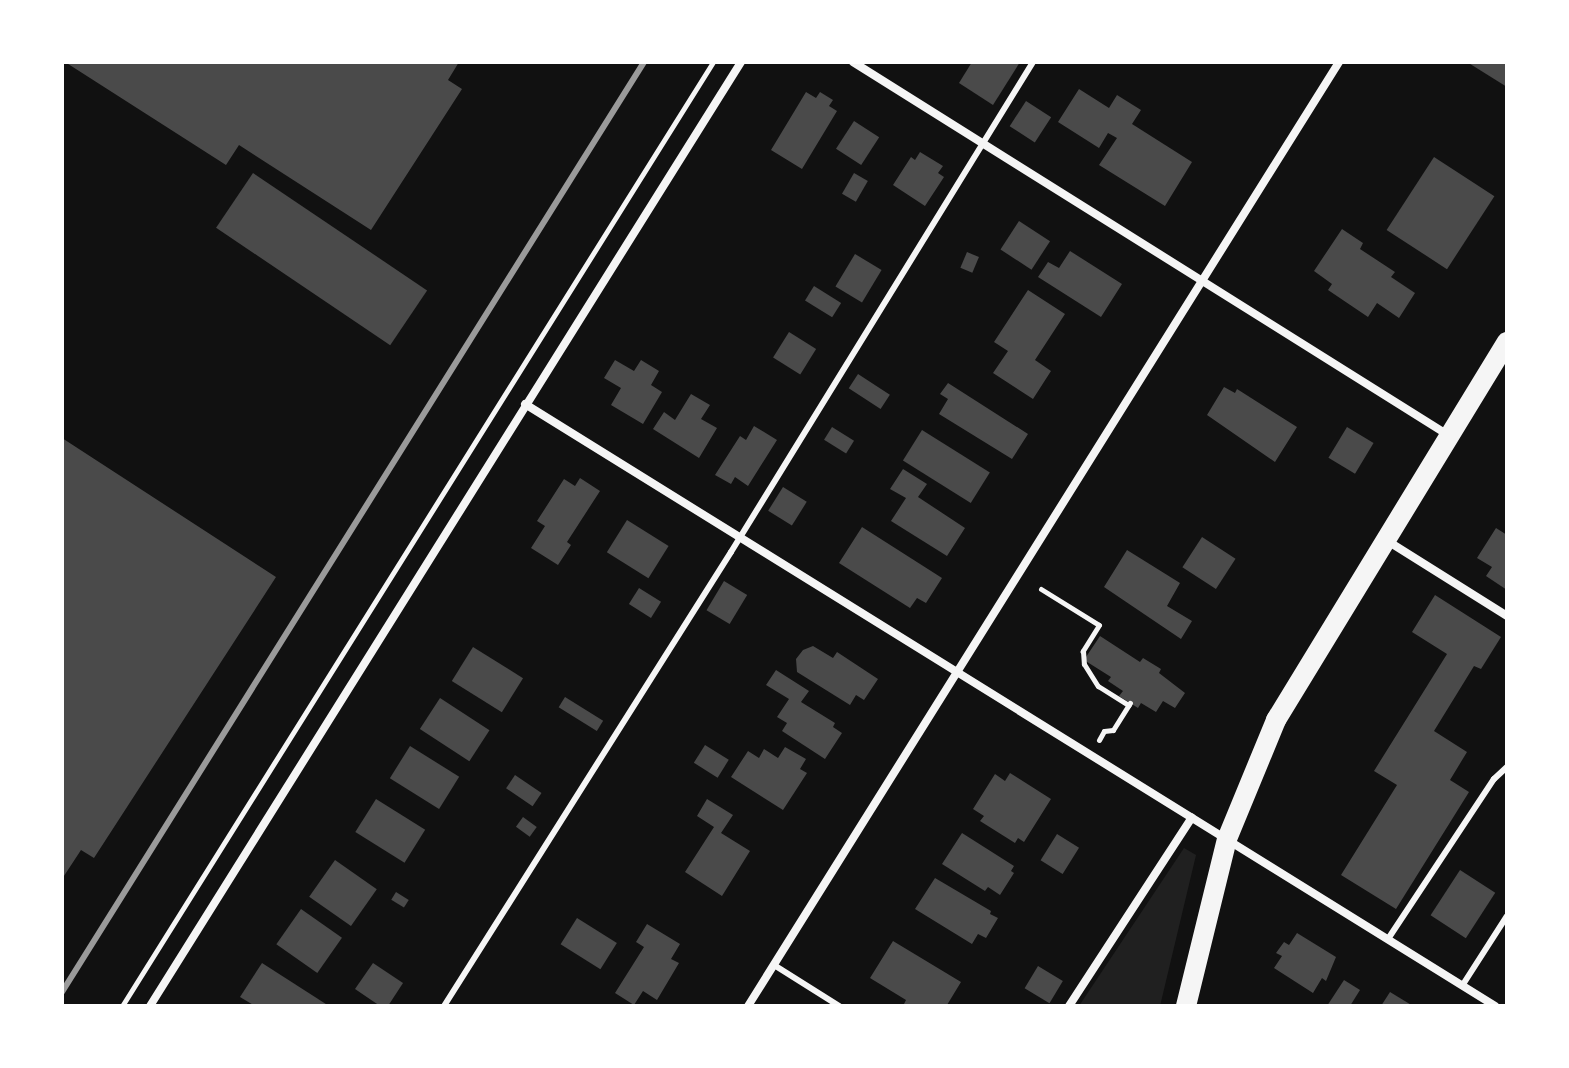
<!DOCTYPE html>
<html>
<head>
<meta charset="utf-8">
<style>
	body { margin:0 }
	#map { position:relative; width:1569px; height:1068px; overflow:hidden; background:#111; font-family:"Sofia Sans Condensed",sans-serif }
	div>[style] { position:absolute }
	.green>* { inset:0; background:#202020 }
	.building>* { inset:0; background:#4a4a4a; transform-origin:0 0 }
	.path>* { height:5px; margin:-2.5px; padding:0 2.5px; transform-origin:2.5px; border-radius:2.5px; background:#f5f5f5 }
	.service>* { height:6px; margin:-3px; padding:0 3px; transform-origin:3px; border-radius:3px; background:#f5f5f5 }
	.minor>* { height:8px; margin:-4px; padding:0 4px; transform-origin:4px; border-radius:4px; background:#f5f5f5 }
	.primary>* { height:20px; margin:-10px; padding:0 10px; transform-origin:10px; border-radius:10px; background:#f5f5f5 }
	.rail>* { height:6px; margin:-3px; padding:0 3px; transform-origin:3px; border-radius:3px; background:#9a9a9a }
	span { translate:-50% -50%; white-space:nowrap; text-align:center; line-height:1.15; -webkit-text-stroke:8px #fff; paint-order:stroke }
	.frame { position:absolute; inset:0; border:64px solid #fff; pointer-events:none }
</style>
</head>
<body>
<div id="map">
	<div class="green">
		<i style="clip-path:polygon(1184px 848px,1196px 855px,1160px 1006px,1079px 1006px)"></i>
	</div>
	<div class="building">
		<i style="clip-path:polygon(65px 62px,459px 62px,448px 80px,462px 89px,371px 230px,239px 145px,226px 165px)"></i>
		<i style="clip-path:polygon(972px 62px,1020px 62px,993px 105px,959px 83px)"></i>
		<i style="clip-path:polygon(1467px 62px,1507px 62px,1507px 87px)"></i>
		<i style="clip-path:polygon(1079px 89px,1109px 108px,1117px 95px,1141px 110px,1132px 124px,1192px 162px,1165px 206px,1099px 165px,1117px 138px,1108px 133px,1099px 148px,1058px 122px)"></i>
		<i style="clip-path:polygon(806px 92px,816px 98px,820px 92px,833px 100px,829px 106px,837px 111px,802px 169px,771px 150px)"></i>
		<i style="left:1026px;top:101px;width:30px;height:30px;rotate:33deg"></i>
		<i style="left:854px;top:121px;width:30px;height:33px;rotate:33deg"></i>
		<i style="clip-path:polygon(920px 152px,943px 166px,938px 173px,944px 177px,925px 206px,893px 185px,911px 157px,915px 160px)"></i>
		<i style="left:1434px;top:157px;width:72px;height:87px;rotate:33deg"></i>
		<i style="left:253px;top:173px;width:210px;height:66px;rotate:34deg"></i>
		<i style="left:854px;top:173px;width:16px;height:24px;rotate:30deg"></i>
		<i style="left:1019px;top:221px;width:37px;height:34px;rotate:33deg"></i>
		<i style="clip-path:polygon(1342px 229px,1363px 243px,1360px 249px,1395px 272px,1391px 277px,1415px 293px,1399px 318px,1377px 303px,1368px 317px,1328px 290px,1332px 284px,1314px 271px)"></i>
		<i style="clip-path:polygon(1070px 251px,1122px 284px,1101px 317px,1038px 277px,1048px 262px,1059px 268px)"></i>
		<i style="left:967px;top:252px;width:13px;height:17px;rotate:23deg"></i>
		<i style="left:855px;top:254px;width:31px;height:38px;rotate:31deg"></i>
		<i style="left:814px;top:286px;width:32px;height:17px;rotate:32deg"></i>
		<i style="clip-path:polygon(1028px 290px,1065px 314px,1035px 360px,1051px 371px,1033px 399px,993px 373px,1008px 351px,994px 342px)"></i>
		<i style="left:789px;top:332px;width:32px;height:30px;rotate:32deg"></i>
		<i style="clip-path:polygon(615px 360px,634px 371px,641px 360px,659px 371px,651px 385px,662px 392px,643px 424px,611px 405px,621px 388px,604px 378px)"></i>
		<i style="left:858px;top:374px;width:38px;height:17px;rotate:33deg"></i>
		<i style="clip-path:polygon(948px 383px,1028px 434px,1012px 459px,939px 414px,948px 399px,940px 394px)"></i>
		<i style="clip-path:polygon(1224px 387px,1235px 393px,1237px 389px,1297px 427px,1275px 462px,1207px 415px)"></i>
		<i style="clip-path:polygon(691px 394px,710px 405px,701px 419px,717px 428px,699px 458px,653px 429px,664px 412px,675px 420px)"></i>
		<i style="clip-path:polygon(754px 426px,777px 440px,748px 486px,735px 477px,731px 484px,715px 475px,740px 436px,746px 440px)"></i>
		<i style="left:832px;top:427px;width:26px;height:15px;rotate:32deg"></i>
		<i style="left:1347px;top:427px;width:31px;height:36px;rotate:31deg"></i>
		<i style="left:922px;top:430px;width:80px;height:36px;rotate:32deg"></i>
		<i style="clip-path:polygon(62px 438px,276px 577px,94px 858px,81px 850px,62px 879px)"></i>
		<i style="clip-path:polygon(903px 469px,927px 484px,918px 497px,965px 528px,947px 556px,891px 521px,906px 498px,890px 489px)"></i>
		<i style="clip-path:polygon(580px 478px,600px 491px,567px 542px,571px 545px,558px 565px,531px 548px,545px 526px,537px 521px,564px 479px,575px 486px)"></i>
		<i style="left:783px;top:487px;width:28px;height:28px;rotate:32deg"></i>
		<i style="left:627px;top:520px;width:49px;height:38px;rotate:32deg"></i>
		<i style="clip-path:polygon(862px 527px,942px 578px,926px 603px,917px 598px,910px 608px,839px 563px)"></i>
		<i style="clip-path:polygon(1496px 528px,1507px 535px,1507px 590px,1486px 576px,1492px 567px,1477px 558px)"></i>
		<i style="left:1202px;top:537px;width:40px;height:36px;rotate:33deg"></i>
		<i style="clip-path:polygon(1127px 550px,1180px 583px,1167px 606px,1192px 621px,1181px 639px,1104px 587px)"></i>
		<i style="left:724px;top:581px;width:27px;height:34px;rotate:31deg"></i>
		<i style="left:639px;top:588px;width:26px;height:19px;rotate:32deg"></i>
		<i style="clip-path:polygon(1435px 595px,1501px 637px,1481px 669px,1474px 666px,1434px 731px,1467px 752px,1450px 780px,1469px 792px,1396px 909px,1341px 875px,1397px 785px,1374px 771px,1447px 654px,1412px 632px)"></i>
		<i style="clip-path:polygon(1100px 636px,1140px 662px,1143px 658px,1161px 669px,1159px 673px,1185px 693px,1175px 708px,1163px 701px,1156px 712px,1141px 703px,1138px 708px,1119px 696px,1123px 691px,1108px 681px,1111px 677px,1084px 660px)"></i>
		<i style="clip-path:polygon(813px 646px,833px 658px,837px 652px,878px 679px,864px 700px,856px 695px,850px 705px,797px 672px,796px 659px,803px 650px)"></i>
		<i style="left:473px;top:647px;width:59px;height:40px;rotate:32deg"></i>
		<i style="clip-path:polygon(776px 670px,809px 691px,801px 702px,835px 723px,833px 727px,842px 733px,825px 759px,782px 731px,787px 723px,777px 717px,789px 699px,766px 685px)"></i>
		<i style="left:565px;top:697px;width:45px;height:12px;rotate:32deg"></i>
		<i style="left:440px;top:698px;width:59px;height:37px;rotate:33deg"></i>
		<i style="left:705px;top:745px;width:28px;height:21px;rotate:32deg"></i>
		<i style="left:410px;top:746px;width:58px;height:38px;rotate:32deg"></i>
		<i style="clip-path:polygon(785px 747px,806px 759px,800px 769px,807px 773px,783px 810px,731px 777px,748px 751px,759px 758px,764px 749px,778px 758px)"></i>
		<i style="clip-path:polygon(1010px 773px,1051px 799px,1024px 842px,1018px 838px,1015px 843px,980px 821px,984px 816px,973px 809px,995px 774px,1005px 781px)"></i>
		<i style="left:515px;top:775px;width:32px;height:16px;rotate:34deg"></i>
		<i style="left:376px;top:799px;width:58px;height:39px;rotate:32deg"></i>
		<i style="clip-path:polygon(707px 799px,733px 815px,721px 833px,750px 851px,722px 896px,685px 872px,714px 827px,697px 816px)"></i>
		<i style="left:523px;top:817px;width:17px;height:12px;rotate:36deg"></i>
		<i style="clip-path:polygon(962px 833px,1014px 866px,1011px 871px,1014px 873px,1000px 895px,988px 887px,985px 891px,942px 864px)"></i>
		<i style="left:1057px;top:834px;width:26px;height:31px;rotate:32deg"></i>
		<i style="left:335px;top:860px;width:51px;height:45px;rotate:35deg"></i>
		<i style="left:1460px;top:870px;width:42px;height:54px;rotate:33deg"></i>
		<i style="clip-path:polygon(935px 878px,991px 911px,990px 914px,998px 918px,986px 938px,978px 934px,972px 944px,915px 909px)"></i>
		<i style="left:396px;top:892px;width:15px;height:9px;rotate:32deg"></i>
		<i style="left:301px;top:909px;width:50px;height:43px;rotate:35deg"></i>
		<i style="left:577px;top:918px;width:47px;height:31px;rotate:32deg"></i>
		<i style="clip-path:polygon(647px 924px,680px 944px,671px 959px,679px 963px,657px 1000px,643px 991px,634px 1005px,615px 993px,644px 947px,636px 942px)"></i>
		<i style="clip-path:polygon(1297px 933px,1336px 957px,1326px 981px,1322px 978px,1313px 993px,1274px 968px,1282px 956px,1276px 953px,1284px 942px,1289px 945px)"></i>
		<i style="clip-path:polygon(893px 941px,961px 982px,947px 1005px,903px 1006px,906px 1000px,870px 978px)"></i>
		<i style="clip-path:polygon(262px 963px,329px 1006px,255px 1006px,240px 997px)"></i>
		<i style="clip-path:polygon(373px 963px,403px 983px,388px 1006px,380px 1006px,355px 989px)"></i>
		<i style="left:1038px;top:966px;width:29px;height:26px;rotate:31deg"></i>
		<i style="clip-path:polygon(1344px 980px,1360px 990px,1350px 1006px,1327px 1006px)"></i>
		<i style="clip-path:polygon(1390px 992px,1413px 1006px,1381px 1006px)"></i>
	</div>
	<div class="path">
		<i style="left:1041px;top:589px;width:68px;rotate:31.8deg"></i>
		<i style="left:1099px;top:625px;width:31px;rotate:122deg"></i>
		<i style="left:1083px;top:651px;width:13px;rotate:86deg"></i>
		<i style="left:1084px;top:664px;width:26px;rotate:58deg"></i>
		<i style="left:1098px;top:686px;width:36px;rotate:32deg"></i>
		<i style="left:1099px;top:740px;width:10px;rotate:-61deg"></i>
		<i style="left:1104px;top:731px;width:9px;rotate:-6deg"></i>
		<i style="left:1113px;top:730px;width:32px;rotate:-58deg"></i>
		<i style="left:122px;top:1006px;width:1114px;rotate:-57.95deg"></i>
	</div>
	<div class="service">
		<i style="left:1388px;top:939px;width:192px;rotate:-56.5deg"></i>
		<i style="left:1494px;top:779px;width:18px;rotate:-43deg"></i>
		<i style="left:774px;top:965px;width:77px;rotate:32.2deg"></i>
		<i style="left:1462px;top:986px;width:83px;rotate:-57.3deg"></i>
		<i style="left:444px;top:1006px;width:537px;rotate:-57.7deg"></i>
		<i style="left:731px;top:552px;width:576px;rotate:-58.35deg"></i>
	</div>
	<div class="minor">
		<i style="left:853px;top:62px;width:702px;rotate:32.08deg"></i>
		<i style="left:525px;top:404px;width:1142px;rotate:31.82deg"></i>
		<i style="left:1386px;top:540px;width:143px;rotate:32.1deg"></i>
		<i style="left:150px;top:1006px;width:1114px;rotate:-57.95deg"></i>
		<i style="left:748px;top:1006px;width:1114px;rotate:-57.95deg"></i>
		<i style="left:1069px;top:1006px;width:225px;rotate:-56.9deg"></i>
	</div>
	<div class="primary">
		<i style="left:1186px;top:1006px;width:172px;rotate:-76.2deg"></i>
		<i style="left:1227px;top:839px;width:129px;rotate:-67.6deg"></i>
		<i style="left:1276px;top:720px;width:443px;rotate:-58.6deg"></i>
	</div>
	<div class="rail">
		<i style="left:62px;top:992px;width:1097px;rotate:-57.96deg"></i>
	</div>
	<div class="frame"></div>
</div>
</body>
</html>
